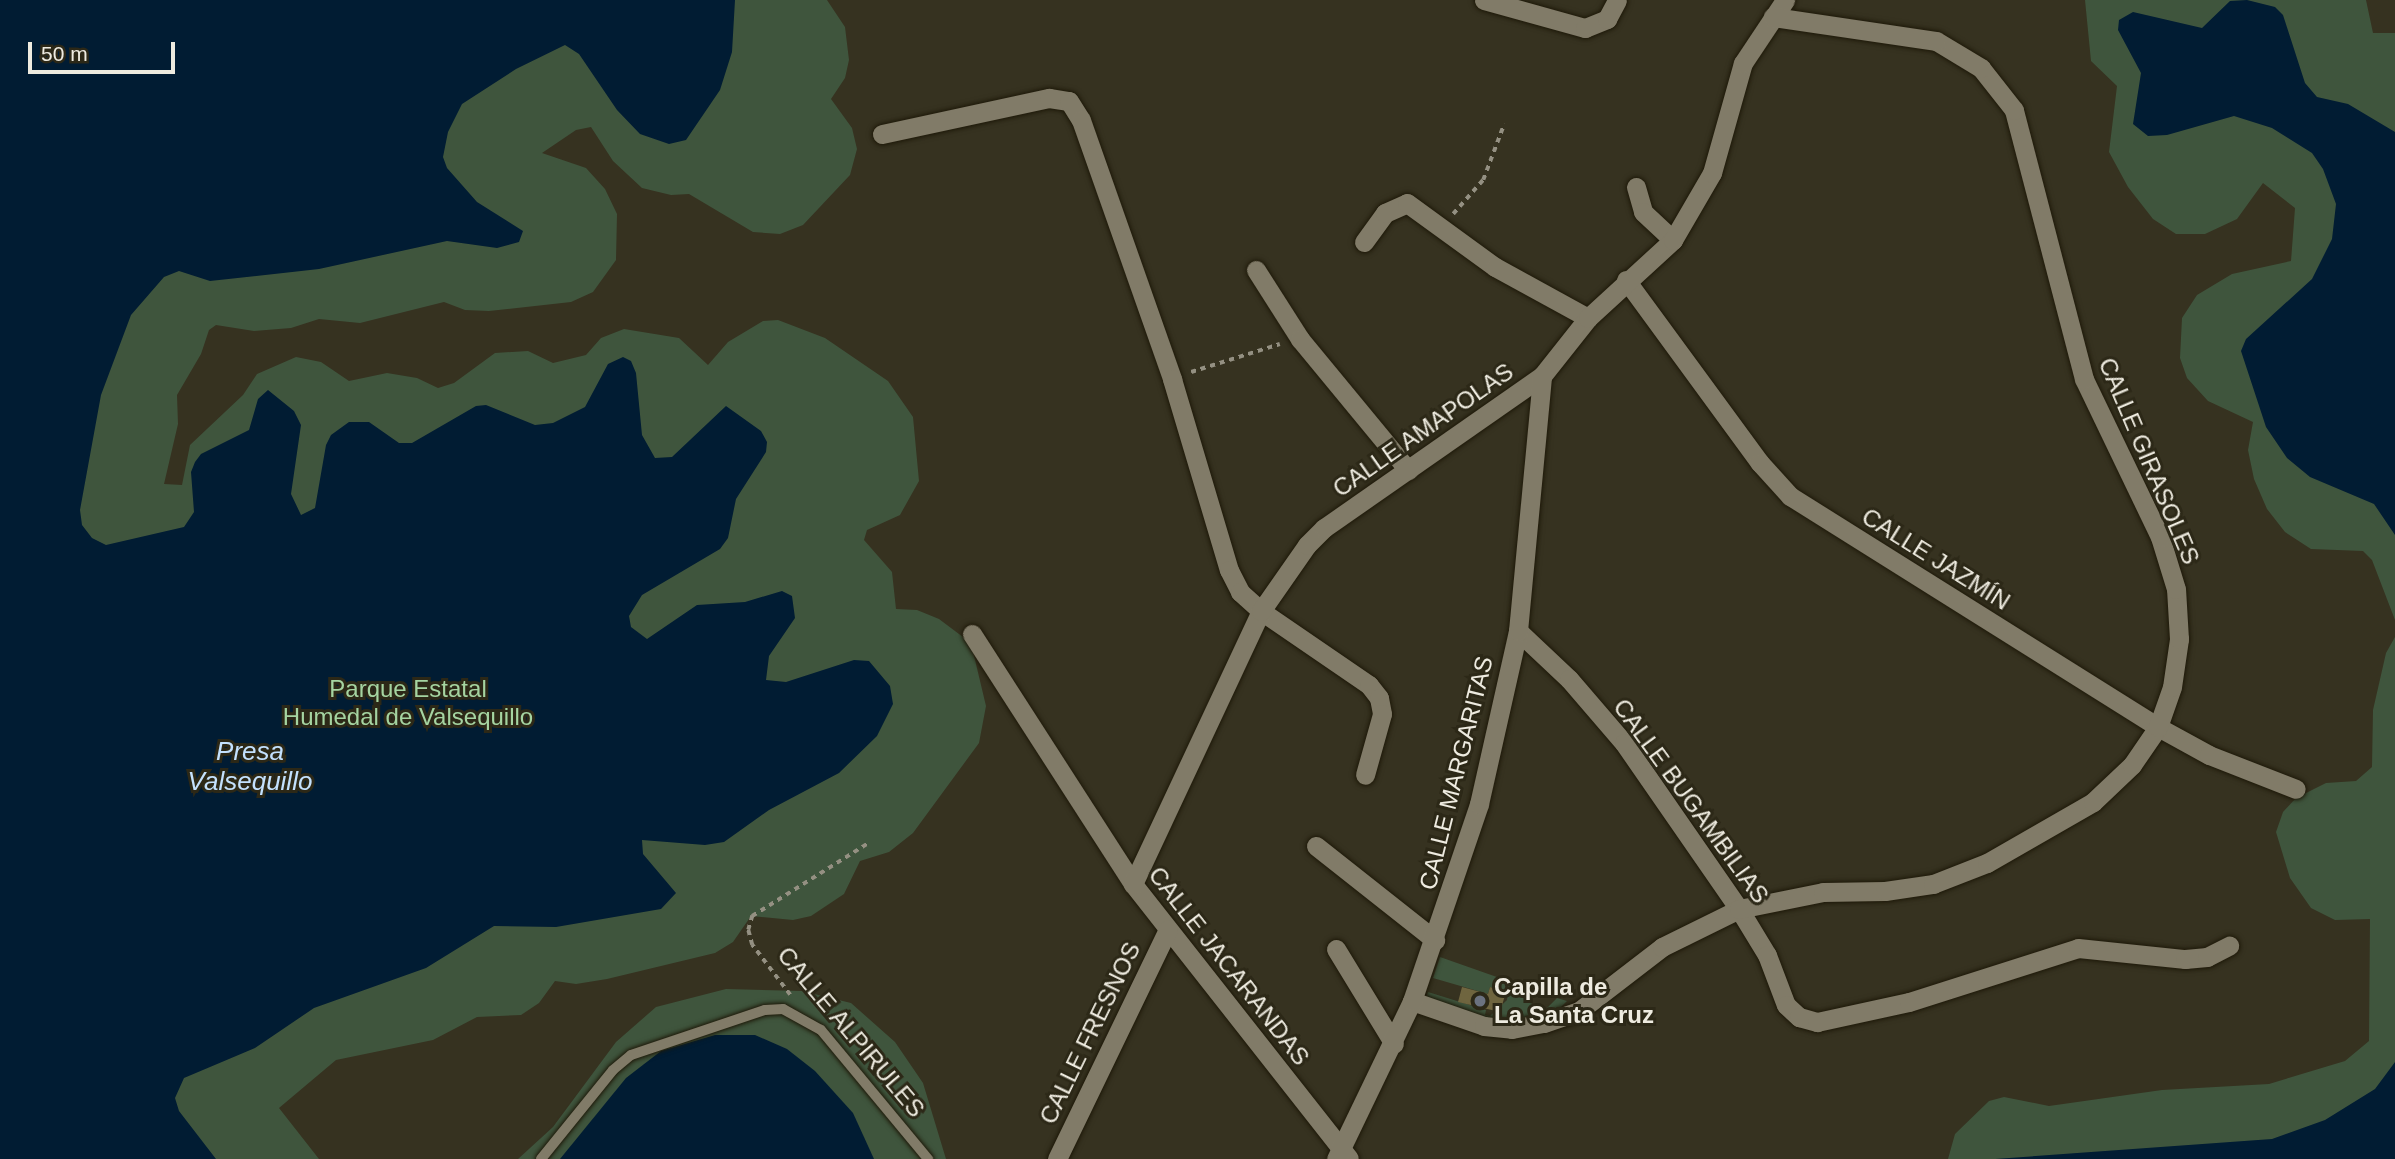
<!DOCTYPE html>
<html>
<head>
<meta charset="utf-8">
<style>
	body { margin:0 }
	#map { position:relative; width:2395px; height:1159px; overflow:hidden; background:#363220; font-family:Helvetica,sans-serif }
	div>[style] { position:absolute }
	.green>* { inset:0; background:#3f553d }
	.water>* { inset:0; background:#011c33 }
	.building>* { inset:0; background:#6f653f }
	.path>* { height:3.5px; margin-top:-1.75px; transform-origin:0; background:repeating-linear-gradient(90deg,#949082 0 5px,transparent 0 10px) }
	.roads { filter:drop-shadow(0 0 2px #1e1909) drop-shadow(0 0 2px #1e1909) }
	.service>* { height:10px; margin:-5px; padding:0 5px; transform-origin:5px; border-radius:5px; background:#817b68 }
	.minor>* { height:19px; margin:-9.5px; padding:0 9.5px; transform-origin:9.5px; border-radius:9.5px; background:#817b68 }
	.dots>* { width:19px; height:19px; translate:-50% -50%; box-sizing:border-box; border:4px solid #2c2817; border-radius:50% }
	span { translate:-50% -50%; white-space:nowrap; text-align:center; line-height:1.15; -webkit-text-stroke:6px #2c2817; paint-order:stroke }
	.street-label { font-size:24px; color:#eeebe0 }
	.park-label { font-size:24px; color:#a5d4a1 }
	.poi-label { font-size:24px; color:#eeebe0; font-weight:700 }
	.left { translate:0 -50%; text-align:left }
	.water-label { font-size:26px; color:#c3e1fe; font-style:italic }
	.scale { position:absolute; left:28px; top:42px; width:147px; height:32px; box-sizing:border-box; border:4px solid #eeebe0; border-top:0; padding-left:9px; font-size:21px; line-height:24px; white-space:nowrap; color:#eeebe0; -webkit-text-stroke:5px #2c2817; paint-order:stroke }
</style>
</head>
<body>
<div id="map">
	<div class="green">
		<i style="clip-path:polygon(0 0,827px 0,845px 27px,849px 60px,845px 78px,831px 99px,852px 128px,857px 149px,850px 175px,803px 225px,780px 234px,753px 232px,689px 194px,671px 195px,642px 188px,613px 161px,591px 127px,576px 130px,542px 153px,586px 168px,605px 189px,617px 214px,616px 260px,593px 292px,571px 302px,489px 311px,465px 310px,444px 302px,360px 323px,319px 319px,291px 328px,254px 331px,216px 325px,209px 330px,201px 354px,177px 395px,178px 424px,164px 484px,182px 485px,190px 445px,243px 395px,257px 374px,296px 357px,321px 362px,349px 381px,387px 373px,417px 378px,438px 388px,454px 383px,495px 353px,528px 351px,553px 363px,586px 355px,601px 338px,624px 329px,679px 338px,708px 365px,728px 342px,763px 321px,778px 320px,825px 338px,888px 381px,913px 417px,919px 481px,900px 515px,867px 530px,864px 540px,892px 572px,896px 609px,917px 610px,939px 619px,971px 643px,986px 706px,979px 743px,913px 833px,889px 852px,860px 861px,844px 894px,811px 916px,793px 920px,751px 916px,733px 942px,715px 953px,607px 979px,576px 984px,555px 981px,539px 1003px,521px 1015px,477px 1017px,433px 1040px,336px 1060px,279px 1108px,319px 1159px,0 1159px)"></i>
		<i style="clip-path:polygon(2085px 0,2366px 0,2373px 33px,2395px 33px,2395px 620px,2372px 560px,2363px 551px,2311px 549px,2285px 532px,2267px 509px,2254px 479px,2248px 450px,2253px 422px,2208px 401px,2187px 378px,2180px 358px,2182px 318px,2197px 295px,2232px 274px,2291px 261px,2295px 208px,2263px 183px,2237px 219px,2205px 234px,2176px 234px,2153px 219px,2128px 187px,2109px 152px,2117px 86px,2091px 61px)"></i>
		<i style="clip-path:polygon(2395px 637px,2395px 1159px,1948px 1159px,1955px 1134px,1989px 1101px,2004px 1097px,2049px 1106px,2162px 1090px,2269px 1084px,2345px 1061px,2369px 1041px,2370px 919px,2335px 920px,2311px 908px,2290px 878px,2276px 832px,2283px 812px,2296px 798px,2326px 783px,2356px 781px,2372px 767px,2373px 710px,2386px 653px)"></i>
		<i style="clip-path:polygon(1440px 957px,1528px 988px,1524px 1001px,1546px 1009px,1557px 998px,1567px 1001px,1546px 1022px,1480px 1024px,1423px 1004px,1428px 992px,1486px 1010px,1485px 1015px,1490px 1016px,1507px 1000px,1508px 992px,1490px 987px,1488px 994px,1433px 978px)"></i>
		<i style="clip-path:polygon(726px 989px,802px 991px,851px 1003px,895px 1042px,923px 1083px,946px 1159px,518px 1159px,553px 1127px,616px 1042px,656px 1007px)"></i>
	</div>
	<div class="water">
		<i style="clip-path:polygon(0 0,735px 0,732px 52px,720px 90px,686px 140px,669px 144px,640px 134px,617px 110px,579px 54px,565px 45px,516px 69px,462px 104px,448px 132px,443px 157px,447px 168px,477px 202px,523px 231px,519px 242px,497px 248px,447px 241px,319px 269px,210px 281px,179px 271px,164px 277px,131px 315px,101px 395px,80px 510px,82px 525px,92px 538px,106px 545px,184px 527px,194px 512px,191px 472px,195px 462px,201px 454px,249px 430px,258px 399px,268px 390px,294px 411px,301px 425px,291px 494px,301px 515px,315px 508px,326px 445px,331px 435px,349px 422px,369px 422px,399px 443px,412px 443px,476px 406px,486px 405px,535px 425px,553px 423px,585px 407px,608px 364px,623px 357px,631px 361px,636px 373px,642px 435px,655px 458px,672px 457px,726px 406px,761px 431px,767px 442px,766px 452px,736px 499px,728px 538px,720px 549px,642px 595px,629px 616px,631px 627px,647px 639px,697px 605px,745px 602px,782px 591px,792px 596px,795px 618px,769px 656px,766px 680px,786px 682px,854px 660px,869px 661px,890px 686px,893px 704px,877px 736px,839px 773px,769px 810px,724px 842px,705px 845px,642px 840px,643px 854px,676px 893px,661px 909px,556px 927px,494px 926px,426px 968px,314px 1008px,255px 1048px,184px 1078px,175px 1098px,179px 1111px,216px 1159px,0 1159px)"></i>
		<i style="clip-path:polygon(2247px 0,2275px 7px,2283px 15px,2305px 83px,2317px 97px,2348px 104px,2395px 132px,2395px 535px,2374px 504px,2310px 477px,2287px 458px,2266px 427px,2241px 351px,2246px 339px,2312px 279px,2332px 239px,2336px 204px,2323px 169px,2312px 153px,2272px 128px,2234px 116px,2167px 135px,2148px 136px,2133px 124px,2141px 73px,2118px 30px,2119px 20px,2133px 12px,2202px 28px,2230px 1px)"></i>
		<i style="clip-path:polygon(715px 1035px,755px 1035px,787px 1049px,815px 1071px,853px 1113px,874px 1159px,560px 1159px,626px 1078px,661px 1051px)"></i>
		<i style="clip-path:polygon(2395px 1062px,2395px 1159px,1995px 1159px,2272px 1139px,2325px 1120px,2375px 1089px)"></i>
	</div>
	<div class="building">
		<i style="clip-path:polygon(1462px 987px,1488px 994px,1490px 987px,1506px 992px,1500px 1012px,1458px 1002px)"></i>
	</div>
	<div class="path">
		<i style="left:1453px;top:214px;width:45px;rotate:-48.6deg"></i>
		<i style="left:1483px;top:180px;width:60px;rotate:-69.4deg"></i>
		<i style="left:1191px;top:372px;width:93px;rotate:-17.5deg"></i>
		<i style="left:790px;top:995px;width:63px;rotate:-127.2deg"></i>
		<i style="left:752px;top:945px;width:16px;rotate:-105deg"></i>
		<i style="left:748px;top:930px;width:15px;rotate:-74deg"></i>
		<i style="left:752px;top:916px;width:139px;rotate:-32.1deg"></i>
	</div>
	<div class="roads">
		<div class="service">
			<i style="left:541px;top:1159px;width:114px;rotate:-51deg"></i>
			<i style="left:613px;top:1070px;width:23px;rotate:-40deg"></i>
			<i style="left:631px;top:1055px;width:141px;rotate:-18.6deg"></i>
			<i style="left:765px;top:1010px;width:18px;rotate:-3deg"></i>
			<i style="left:783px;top:1009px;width:43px;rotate:28.9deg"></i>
			<i style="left:821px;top:1030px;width:168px;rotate:50.3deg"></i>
		</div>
		<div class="minor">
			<i style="left:1484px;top:0;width:105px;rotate:15.5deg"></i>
			<i style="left:1585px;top:28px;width:24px;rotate:-22deg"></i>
			<i style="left:1607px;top:19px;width:21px;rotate:-62deg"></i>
			<i style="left:882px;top:134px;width:171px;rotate:-12.2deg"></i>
			<i style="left:1049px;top:98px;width:20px;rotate:9deg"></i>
			<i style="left:1069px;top:101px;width:22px;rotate:58deg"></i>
			<i style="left:1081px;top:120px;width:275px;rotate:70.6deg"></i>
			<i style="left:1172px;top:379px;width:199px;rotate:73.4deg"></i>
			<i style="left:1229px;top:570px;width:25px;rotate:63deg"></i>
			<i style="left:1240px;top:592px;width:28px;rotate:42deg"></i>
			<i style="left:1261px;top:611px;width:131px;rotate:34.4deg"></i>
			<i style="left:1369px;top:685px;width:16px;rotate:52deg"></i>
			<i style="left:1379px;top:698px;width:16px;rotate:79deg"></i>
			<i style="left:1382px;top:714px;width:63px;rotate:105.6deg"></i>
			<i style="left:1636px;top:187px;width:26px;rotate:74deg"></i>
			<i style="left:1643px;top:212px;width:41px;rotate:43deg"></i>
			<i style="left:1364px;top:242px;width:36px;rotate:-54deg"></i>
			<i style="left:1385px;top:213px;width:24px;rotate:-24deg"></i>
			<i style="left:1407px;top:203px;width:109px;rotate:36deg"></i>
			<i style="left:1495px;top:267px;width:106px;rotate:28.7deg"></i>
			<i style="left:1256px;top:270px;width:82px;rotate:57.5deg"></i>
			<i style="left:1300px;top:339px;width:170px;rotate:50.5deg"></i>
			<i style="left:1626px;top:280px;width:227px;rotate:53.8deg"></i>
			<i style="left:1760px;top:463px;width:45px;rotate:47.7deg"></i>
			<i style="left:1790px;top:496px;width:434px;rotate:32.1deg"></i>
			<i style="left:2158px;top:727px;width:58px;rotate:28.8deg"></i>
			<i style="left:2209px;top:755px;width:93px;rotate:21.3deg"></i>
			<i style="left:1518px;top:631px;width:70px;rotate:43.3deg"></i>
			<i style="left:1569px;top:679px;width:84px;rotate:49.3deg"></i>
			<i style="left:1624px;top:743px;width:202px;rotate:55.3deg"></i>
			<i style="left:1739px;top:909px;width:54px;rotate:58.7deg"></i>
			<i style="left:1767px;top:955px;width:53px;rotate:69.2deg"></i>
			<i style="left:1786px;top:1005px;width:18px;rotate:43deg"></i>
			<i style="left:1799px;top:1017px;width:19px;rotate:16deg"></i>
			<i style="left:1817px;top:1022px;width:94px;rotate:-12.3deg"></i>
			<i style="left:1909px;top:1002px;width:177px;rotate:-17.7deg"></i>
			<i style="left:2078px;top:948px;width:108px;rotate:5.9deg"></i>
			<i style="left:2185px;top:959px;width:22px;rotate:-5deg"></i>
			<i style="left:2207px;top:957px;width:25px;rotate:-27deg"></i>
			<i style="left:972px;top:634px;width:297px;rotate:57.2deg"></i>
			<i style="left:1133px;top:884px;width:349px;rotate:51.8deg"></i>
			<i style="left:1316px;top:846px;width:152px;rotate:38.3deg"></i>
			<i style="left:1133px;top:884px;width:302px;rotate:-64.9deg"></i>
			<i style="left:1261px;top:611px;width:80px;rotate:-55.1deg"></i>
			<i style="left:1307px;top:545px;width:24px;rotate:-45deg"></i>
			<i style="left:1324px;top:528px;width:266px;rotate:-34.9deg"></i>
			<i style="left:1542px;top:376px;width:74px;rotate:-51.6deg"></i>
			<i style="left:1588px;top:318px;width:115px;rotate:-42.5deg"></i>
			<i style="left:1673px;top:240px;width:78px;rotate:-59.8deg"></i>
			<i style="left:1712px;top:173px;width:114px;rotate:-74.3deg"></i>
			<i style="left:1743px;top:63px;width:76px;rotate:-56.3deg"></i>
			<i style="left:1336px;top:949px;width:111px;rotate:58.6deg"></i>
			<i style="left:1412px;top:1001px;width:76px;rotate:19.1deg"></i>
			<i style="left:1484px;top:1026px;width:28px;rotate:6deg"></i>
			<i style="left:1512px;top:1029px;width:33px;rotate:-11deg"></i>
			<i style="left:1544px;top:1023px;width:37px;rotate:-19deg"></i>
			<i style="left:1579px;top:1011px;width:105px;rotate:-37.6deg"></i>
			<i style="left:1662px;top:947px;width:86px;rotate:-26.3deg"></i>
			<i style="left:1739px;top:909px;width:86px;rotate:-11.4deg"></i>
			<i style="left:1823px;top:892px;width:62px;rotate:-0.9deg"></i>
			<i style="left:1885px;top:891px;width:49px;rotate:-8.3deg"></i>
			<i style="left:1933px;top:884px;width:58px;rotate:-21.3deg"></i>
			<i style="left:1987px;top:863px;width:122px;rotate:-29.9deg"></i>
			<i style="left:2093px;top:802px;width:54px;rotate:-43.5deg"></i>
			<i style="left:2132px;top:765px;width:46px;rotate:-55.6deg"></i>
			<i style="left:2158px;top:727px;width:42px;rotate:-70.7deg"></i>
			<i style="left:2172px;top:687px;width:49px;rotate:-81.7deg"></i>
			<i style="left:2179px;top:639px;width:50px;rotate:-93.4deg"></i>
			<i style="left:2176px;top:589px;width:54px;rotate:-107.1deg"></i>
			<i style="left:2160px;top:537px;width:175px;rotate:-115.7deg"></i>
			<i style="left:2084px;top:379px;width:278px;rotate:-104.6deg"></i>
			<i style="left:2014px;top:110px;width:53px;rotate:-128.2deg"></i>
			<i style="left:1981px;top:68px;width:52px;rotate:-149deg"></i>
			<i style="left:1936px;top:41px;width:165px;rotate:-171.6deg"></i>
			<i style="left:1057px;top:1159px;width:255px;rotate:-64.2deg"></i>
			<i style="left:1336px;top:1159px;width:175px;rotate:-64.3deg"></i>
			<i style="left:1412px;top:1001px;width:208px;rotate:-71.2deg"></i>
			<i style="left:1479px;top:804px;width:177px;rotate:-77.3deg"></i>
			<i style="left:1518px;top:631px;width:256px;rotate:-84.6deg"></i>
		</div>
	</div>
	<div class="dots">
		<i style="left:1480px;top:1001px;background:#6b7280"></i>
	</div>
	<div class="street-label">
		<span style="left:1423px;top:430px;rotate:-35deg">CALLE AMAPOLAS</span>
		<span style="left:2149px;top:461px;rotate:67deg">CALLE GIRASOLES</span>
		<span style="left:1936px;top:559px;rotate:32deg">CALLE JAZMÍN</span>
		<span style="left:1456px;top:773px;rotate:-76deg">CALLE MARGARITAS</span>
		<span style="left:1691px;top:801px;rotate:54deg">CALLE BUGAMBILIAS</span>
		<span style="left:1229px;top:966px;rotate:52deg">CALLE JACARANDAS</span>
		<span style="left:851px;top:1032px;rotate:50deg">CALLE ALPIRULES</span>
		<span style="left:1090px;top:1033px;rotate:-64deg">CALLE FRESNOS</span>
	</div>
	<div class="park-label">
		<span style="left:408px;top:703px">Parque Estatal<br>Humedal de Valsequillo</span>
	</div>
	<div class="poi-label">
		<span class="left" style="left:1494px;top:1001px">Capilla de<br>La Santa Cruz</span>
	</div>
	<div class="water-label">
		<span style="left:250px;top:767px">Presa<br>Valsequillo</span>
	</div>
	<div class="scale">50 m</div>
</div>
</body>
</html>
